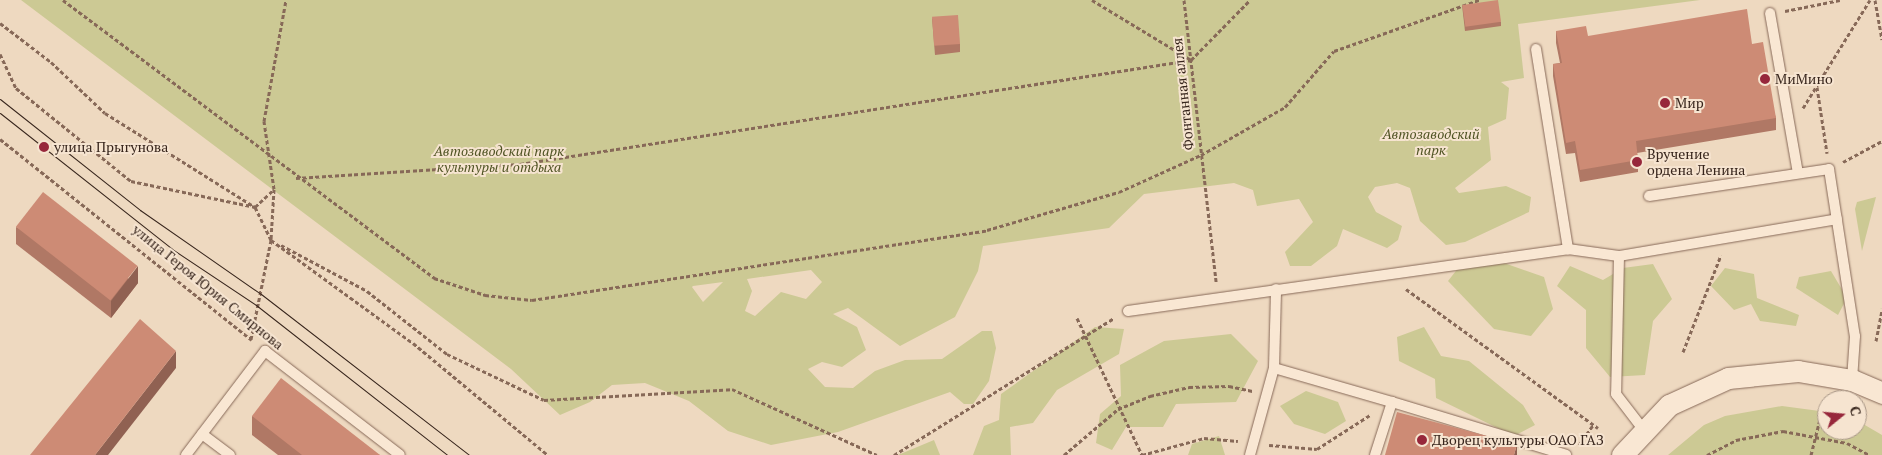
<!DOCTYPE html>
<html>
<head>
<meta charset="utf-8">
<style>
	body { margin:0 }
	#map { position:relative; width:1882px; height:455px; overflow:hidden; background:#eed9c0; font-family:"PT Serif",serif }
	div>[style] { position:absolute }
	.green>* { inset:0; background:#ccc994 }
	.path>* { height:3px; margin-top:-1.5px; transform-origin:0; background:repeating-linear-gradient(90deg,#876958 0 4px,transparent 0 6.5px) }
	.roads { filter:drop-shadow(0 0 1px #876958) drop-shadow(0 0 1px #876958) }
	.lane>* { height:10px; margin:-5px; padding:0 5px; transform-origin:5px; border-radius:5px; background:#f9e7d3 }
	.street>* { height:21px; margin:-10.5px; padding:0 10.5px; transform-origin:10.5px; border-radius:10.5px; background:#f9e7d3 }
	.tram>* { height:1px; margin:-0.5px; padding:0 0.5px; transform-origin:0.5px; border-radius:0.5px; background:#37251c }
	.wall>* { inset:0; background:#b07865 }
	.shaded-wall>* { inset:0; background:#906152 }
	.building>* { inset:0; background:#cd8b75; transform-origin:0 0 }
	.dots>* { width:14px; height:14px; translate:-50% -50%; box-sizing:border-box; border:2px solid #f6e4d0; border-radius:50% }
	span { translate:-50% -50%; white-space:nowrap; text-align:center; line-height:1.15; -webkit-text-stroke:4px #f6e4d0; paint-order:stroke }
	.poi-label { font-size:14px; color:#37251c }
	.left { translate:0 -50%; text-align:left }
	.street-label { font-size:14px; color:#37251c }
	.park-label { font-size:14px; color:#4f5323; font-style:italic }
	.north { position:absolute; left:1817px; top:390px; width:50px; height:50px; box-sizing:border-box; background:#f6e4d0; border:1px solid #aa9888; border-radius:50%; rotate:73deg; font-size:14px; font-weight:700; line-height:20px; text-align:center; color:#37251c }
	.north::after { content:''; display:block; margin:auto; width:18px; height:22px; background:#97273b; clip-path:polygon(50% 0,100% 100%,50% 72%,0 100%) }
</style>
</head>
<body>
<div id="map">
	<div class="green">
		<i style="clip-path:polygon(evenodd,21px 0,1700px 0,1518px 24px,1524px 78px,1501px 82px,1509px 88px,1506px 119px,1488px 127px,1491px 160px,1455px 188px,1459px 193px,1506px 186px,1531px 197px,1529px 212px,1465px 242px,1446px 245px,1420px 221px,1410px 188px,1397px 183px,1375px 187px,1368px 197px,1376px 212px,1402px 226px,1398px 240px,1387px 248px,1343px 229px,1337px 246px,1311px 266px,1290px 266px,1285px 252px,1313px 222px,1299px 199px,1257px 206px,1253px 190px,1234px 183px,1144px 194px,1109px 228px,983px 246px,978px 271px,955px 317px,900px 346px,848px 308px,833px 314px,857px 327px,866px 350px,842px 367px,822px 362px,808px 369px,825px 387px,853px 388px,875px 371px,905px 360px,942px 359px,982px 331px,992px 331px,996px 348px,989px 381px,973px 404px,964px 404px,950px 392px,838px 432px,771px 445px,728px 431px,689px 401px,645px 383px,612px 385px,590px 402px,560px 415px,511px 369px,21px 0,811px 270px,822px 282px,806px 299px,781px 292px,755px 316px,745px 311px,752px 291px,747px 279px,811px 270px,21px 0,723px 282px,703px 302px,692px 287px,693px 286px,723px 282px)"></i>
		<i style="clip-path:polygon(1876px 197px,1862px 251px,1855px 209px,1857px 202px)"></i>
		<i style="clip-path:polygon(1504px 263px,1544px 277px,1553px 309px,1531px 336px,1494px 329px,1448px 281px,1459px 267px)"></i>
		<i style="clip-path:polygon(1653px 264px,1672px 299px,1653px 321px,1645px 375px,1610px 377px,1586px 348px,1586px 310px,1557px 286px,1570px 266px,1603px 280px,1623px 268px)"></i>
		<i style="clip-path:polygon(1725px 268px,1754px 274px,1757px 298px,1799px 315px,1796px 326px,1760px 321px,1751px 304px,1734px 310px,1711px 286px)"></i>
		<i style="clip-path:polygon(1831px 271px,1847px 298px,1838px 315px,1796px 288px,1799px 277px)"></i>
		<i style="clip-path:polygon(1095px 327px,1124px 329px,1119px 354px,1057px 390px,1033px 423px,1010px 427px,1011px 455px,973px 455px,984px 426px,999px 420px,1001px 394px)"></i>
		<i style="clip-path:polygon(1424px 327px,1441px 356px,1469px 361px,1523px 405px,1535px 425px,1514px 436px,1436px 398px,1435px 379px,1399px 361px,1397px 337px)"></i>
		<i style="clip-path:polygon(1231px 334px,1258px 361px,1236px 402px,1176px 404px,1163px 427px,1126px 427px,1112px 450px,1096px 443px,1100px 414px,1121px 396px,1120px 365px,1164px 341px)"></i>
		<i style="clip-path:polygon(1306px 391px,1338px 402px,1346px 421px,1325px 434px,1294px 424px,1280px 406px)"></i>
		<i style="clip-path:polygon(1782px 406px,1827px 412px,1827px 430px,1857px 430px,1858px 421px,1882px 435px,1882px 455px,1668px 455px,1704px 425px,1725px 416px)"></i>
		<i style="clip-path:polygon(1219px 436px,1225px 455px,1188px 455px,1192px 444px)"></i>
		<i style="clip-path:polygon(934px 440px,940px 455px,898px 455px)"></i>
	</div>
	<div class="path">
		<i style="left:63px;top:0;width:464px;rotate:36.8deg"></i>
		<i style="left:434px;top:278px;width:54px;rotate:18.4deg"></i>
		<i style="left:485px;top:295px;width:47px;rotate:6.1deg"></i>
		<i style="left:532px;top:300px;width:460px;rotate:-8.7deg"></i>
		<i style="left:987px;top:230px;width:137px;rotate:-16.1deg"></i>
		<i style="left:1119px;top:192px;width:90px;rotate:-24.3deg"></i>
		<i style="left:1201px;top:155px;width:97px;rotate:-29.7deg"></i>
		<i style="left:1285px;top:107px;width:74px;rotate:-48.8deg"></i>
		<i style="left:1334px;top:51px;width:154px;rotate:-19.4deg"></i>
		<i style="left:1092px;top:0;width:116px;rotate:31.2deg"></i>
		<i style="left:1184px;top:0;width:285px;rotate:83.5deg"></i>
		<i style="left:1875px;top:0;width:40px;rotate:80deg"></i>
		<i style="left:1785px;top:11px;width:56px;rotate:-11.3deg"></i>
		<i style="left:0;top:23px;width:64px;rotate:37.4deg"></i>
		<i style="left:51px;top:62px;width:74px;rotate:43.4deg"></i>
		<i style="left:105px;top:113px;width:177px;rotate:32.1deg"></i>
		<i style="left:255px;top:207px;width:37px;rotate:64deg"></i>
		<i style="left:271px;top:240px;width:175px;rotate:36deg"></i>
		<i style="left:413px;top:343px;width:175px;rotate:39.7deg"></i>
		<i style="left:0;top:54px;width:38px;rotate:65deg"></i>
		<i style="left:16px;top:88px;width:148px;rotate:39deg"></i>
		<i style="left:131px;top:181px;width:127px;rotate:11.8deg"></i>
		<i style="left:255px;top:207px;width:26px;rotate:-43deg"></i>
		<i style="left:274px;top:189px;width:51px;rotate:93.4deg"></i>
		<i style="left:271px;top:240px;width:101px;rotate:101.4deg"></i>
		<i style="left:1817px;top:87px;width:67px;rotate:81.4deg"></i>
		<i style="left:1803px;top:108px;width:127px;rotate:-58.2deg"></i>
		<i style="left:0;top:139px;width:322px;rotate:38.6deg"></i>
		<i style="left:1843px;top:162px;width:44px;rotate:-28.3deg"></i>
		<i style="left:296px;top:178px;width:224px;rotate:-3.6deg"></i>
		<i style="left:520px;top:164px;width:679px;rotate:-8.81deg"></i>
		<i style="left:1191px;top:60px;width:84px;rotate:-45.5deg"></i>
		<i style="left:274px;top:189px;width:69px;rotate:-98.4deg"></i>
		<i style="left:264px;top:121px;width:123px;rotate:-79.7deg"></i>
		<i style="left:281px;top:245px;width:98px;rotate:28.1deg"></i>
		<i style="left:367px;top:291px;width:102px;rotate:38.2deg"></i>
		<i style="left:447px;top:354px;width:107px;rotate:25.4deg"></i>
		<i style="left:544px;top:400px;width:188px;rotate:-3.3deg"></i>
		<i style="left:732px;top:389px;width:159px;rotate:24.5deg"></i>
		<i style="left:1406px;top:289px;width:237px;rotate:35.9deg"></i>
		<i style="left:1077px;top:318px;width:152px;rotate:64.6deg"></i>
		<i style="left:1876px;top:341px;width:33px;rotate:-79deg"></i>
		<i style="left:1683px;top:352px;width:104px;rotate:-68.6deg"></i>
		<i style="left:1269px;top:445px;width:48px;rotate:4.8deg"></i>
		<i style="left:1317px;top:449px;width:63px;rotate:-32.7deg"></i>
		<i style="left:1579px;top:445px;width:24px;rotate:-55deg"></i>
		<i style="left:894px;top:455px;width:259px;rotate:-31.9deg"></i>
		<i style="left:1064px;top:455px;width:71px;rotate:-40.4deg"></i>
		<i style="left:1118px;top:409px;width:35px;rotate:-22deg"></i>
		<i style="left:1150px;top:396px;width:40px;rotate:-13deg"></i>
		<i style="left:1189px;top:387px;width:40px;rotate:-1.4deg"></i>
		<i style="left:1229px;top:386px;width:24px;rotate:12deg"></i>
		<i style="left:1142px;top:455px;width:64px;rotate:-15.3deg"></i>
		<i style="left:1204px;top:438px;width:34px;rotate:5deg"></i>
		<i style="left:1707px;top:455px;width:33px;rotate:-27deg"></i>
		<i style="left:1736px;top:440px;width:48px;rotate:-10.8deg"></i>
		<i style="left:1783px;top:431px;width:65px;rotate:10.6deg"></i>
		<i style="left:1847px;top:443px;width:26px;rotate:28deg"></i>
		<i style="left:1811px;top:455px;width:45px;rotate:-76deg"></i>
	</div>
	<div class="roads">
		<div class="lane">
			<i style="left:1770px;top:13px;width:162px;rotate:80.1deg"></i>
			<i style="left:1536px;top:49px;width:203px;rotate:80.9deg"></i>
			<i style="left:1649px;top:196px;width:182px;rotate:-8.5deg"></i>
			<i style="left:1829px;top:169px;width:169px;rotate:81.2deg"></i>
			<i style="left:1855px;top:336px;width:44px;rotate:93.9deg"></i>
			<i style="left:1619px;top:256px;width:138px;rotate:91.2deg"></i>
			<i style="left:1616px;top:394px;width:44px;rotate:52.4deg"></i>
			<i style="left:1128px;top:311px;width:444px;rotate:-8deg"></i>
			<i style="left:1568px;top:249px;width:51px;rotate:7.8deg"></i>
			<i style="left:1619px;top:256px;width:221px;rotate:-9.6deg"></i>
			<i style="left:1274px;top:368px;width:123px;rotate:16.1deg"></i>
			<i style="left:202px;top:434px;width:35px;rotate:37deg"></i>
			<i style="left:186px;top:455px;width:131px;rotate:-52.8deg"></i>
			<i style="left:265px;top:351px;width:170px;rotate:37.6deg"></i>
			<i style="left:1250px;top:455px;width:90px;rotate:-74.6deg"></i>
			<i style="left:1274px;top:368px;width:79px;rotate:-88.5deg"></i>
			<i style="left:1375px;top:455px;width:56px;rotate:-72.2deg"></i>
			<i style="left:1392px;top:402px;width:182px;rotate:16.9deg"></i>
		</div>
		<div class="street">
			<i style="left:1622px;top:455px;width:69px;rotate:-46.8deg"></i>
			<i style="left:1669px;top:405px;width:65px;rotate:-24.6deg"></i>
			<i style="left:1728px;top:378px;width:70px;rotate:-5.7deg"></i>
			<i style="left:1798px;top:371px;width:55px;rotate:9.5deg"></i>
			<i style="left:1852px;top:380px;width:33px;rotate:23deg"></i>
		</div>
	</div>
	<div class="tram">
		<i style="left:0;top:99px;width:179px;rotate:38.4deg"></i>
		<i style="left:140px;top:210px;width:147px;rotate:34.8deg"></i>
		<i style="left:261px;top:294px;width:263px;rotate:37.7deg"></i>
		<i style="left:0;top:113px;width:219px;rotate:38.3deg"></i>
		<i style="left:172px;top:249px;width:101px;rotate:33.7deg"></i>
		<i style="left:256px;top:305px;width:243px;rotate:38.1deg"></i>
	</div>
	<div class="wall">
		<i style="clip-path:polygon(1462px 5px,1501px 22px,1501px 26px,1465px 31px)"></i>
		<i style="clip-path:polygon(932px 18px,960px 44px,960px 52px,935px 55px)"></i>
		<i style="clip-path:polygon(1556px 31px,1588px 36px,1752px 44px,1776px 118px,1776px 130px,1637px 153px,1638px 160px,1638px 172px,1580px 182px,1575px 153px,1566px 154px,1553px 76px,1553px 64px,1560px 63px,1556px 43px)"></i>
		<i style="clip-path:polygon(16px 227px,138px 283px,111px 318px,16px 244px)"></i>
		<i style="clip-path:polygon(252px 416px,380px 455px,278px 455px,252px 435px)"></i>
	</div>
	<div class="shaded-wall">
		<i style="clip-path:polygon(138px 266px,138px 283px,111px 318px,111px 301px)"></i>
		<i style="clip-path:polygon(176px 351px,176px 368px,108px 455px,95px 455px)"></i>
		<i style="clip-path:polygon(1517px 444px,1517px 455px,1514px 455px)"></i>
	</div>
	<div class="building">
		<i style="left:1498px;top:0;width:22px;height:36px;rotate:82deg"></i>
		<i style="clip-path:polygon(1747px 9px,1752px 44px,1763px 42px,1776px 118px,1636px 141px,1638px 160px,1580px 170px,1575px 141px,1566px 143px,1553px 64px,1562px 63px,1556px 31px,1586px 26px,1588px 36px)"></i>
		<i style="left:958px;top:15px;width:29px;height:26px;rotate:86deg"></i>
		<i style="left:43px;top:192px;width:120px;height:44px;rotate:38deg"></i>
		<i style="clip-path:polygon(140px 319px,176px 351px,95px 455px,30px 455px)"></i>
		<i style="clip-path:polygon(281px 378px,380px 455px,302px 455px,252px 416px)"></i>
		<i style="clip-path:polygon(1397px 412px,1517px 444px,1514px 455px,1385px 455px)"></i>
	</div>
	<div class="dots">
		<i style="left:1765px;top:79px;background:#97273b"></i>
		<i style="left:1665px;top:103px;background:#97273b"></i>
		<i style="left:44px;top:147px;background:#97273b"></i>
		<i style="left:1637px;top:162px;background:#97273b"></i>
		<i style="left:1422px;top:440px;background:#97273b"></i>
	</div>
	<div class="poi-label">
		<span class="left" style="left:1775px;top:79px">МиМино</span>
		<span class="left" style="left:1675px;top:103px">Мир</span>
		<span class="left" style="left:54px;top:147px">улица Прыгунова</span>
		<span class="left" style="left:1647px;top:162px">Вручение<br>ордена Ленина</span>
		<span class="left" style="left:1432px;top:440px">Дворец культуры ОАО ГАЗ</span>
	</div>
	<div class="street-label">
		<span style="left:1183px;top:94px;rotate:-96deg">Фонтанная аллея</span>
		<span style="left:208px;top:287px;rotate:39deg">улица Героя Юрия Смирнова</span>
	</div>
	<div class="park-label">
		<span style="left:1431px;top:142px">Автозаводский<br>парк</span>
		<span style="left:499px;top:159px">Автозаводский парк<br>культуры и отдыха</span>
	</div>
	<div class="north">С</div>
</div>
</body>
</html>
